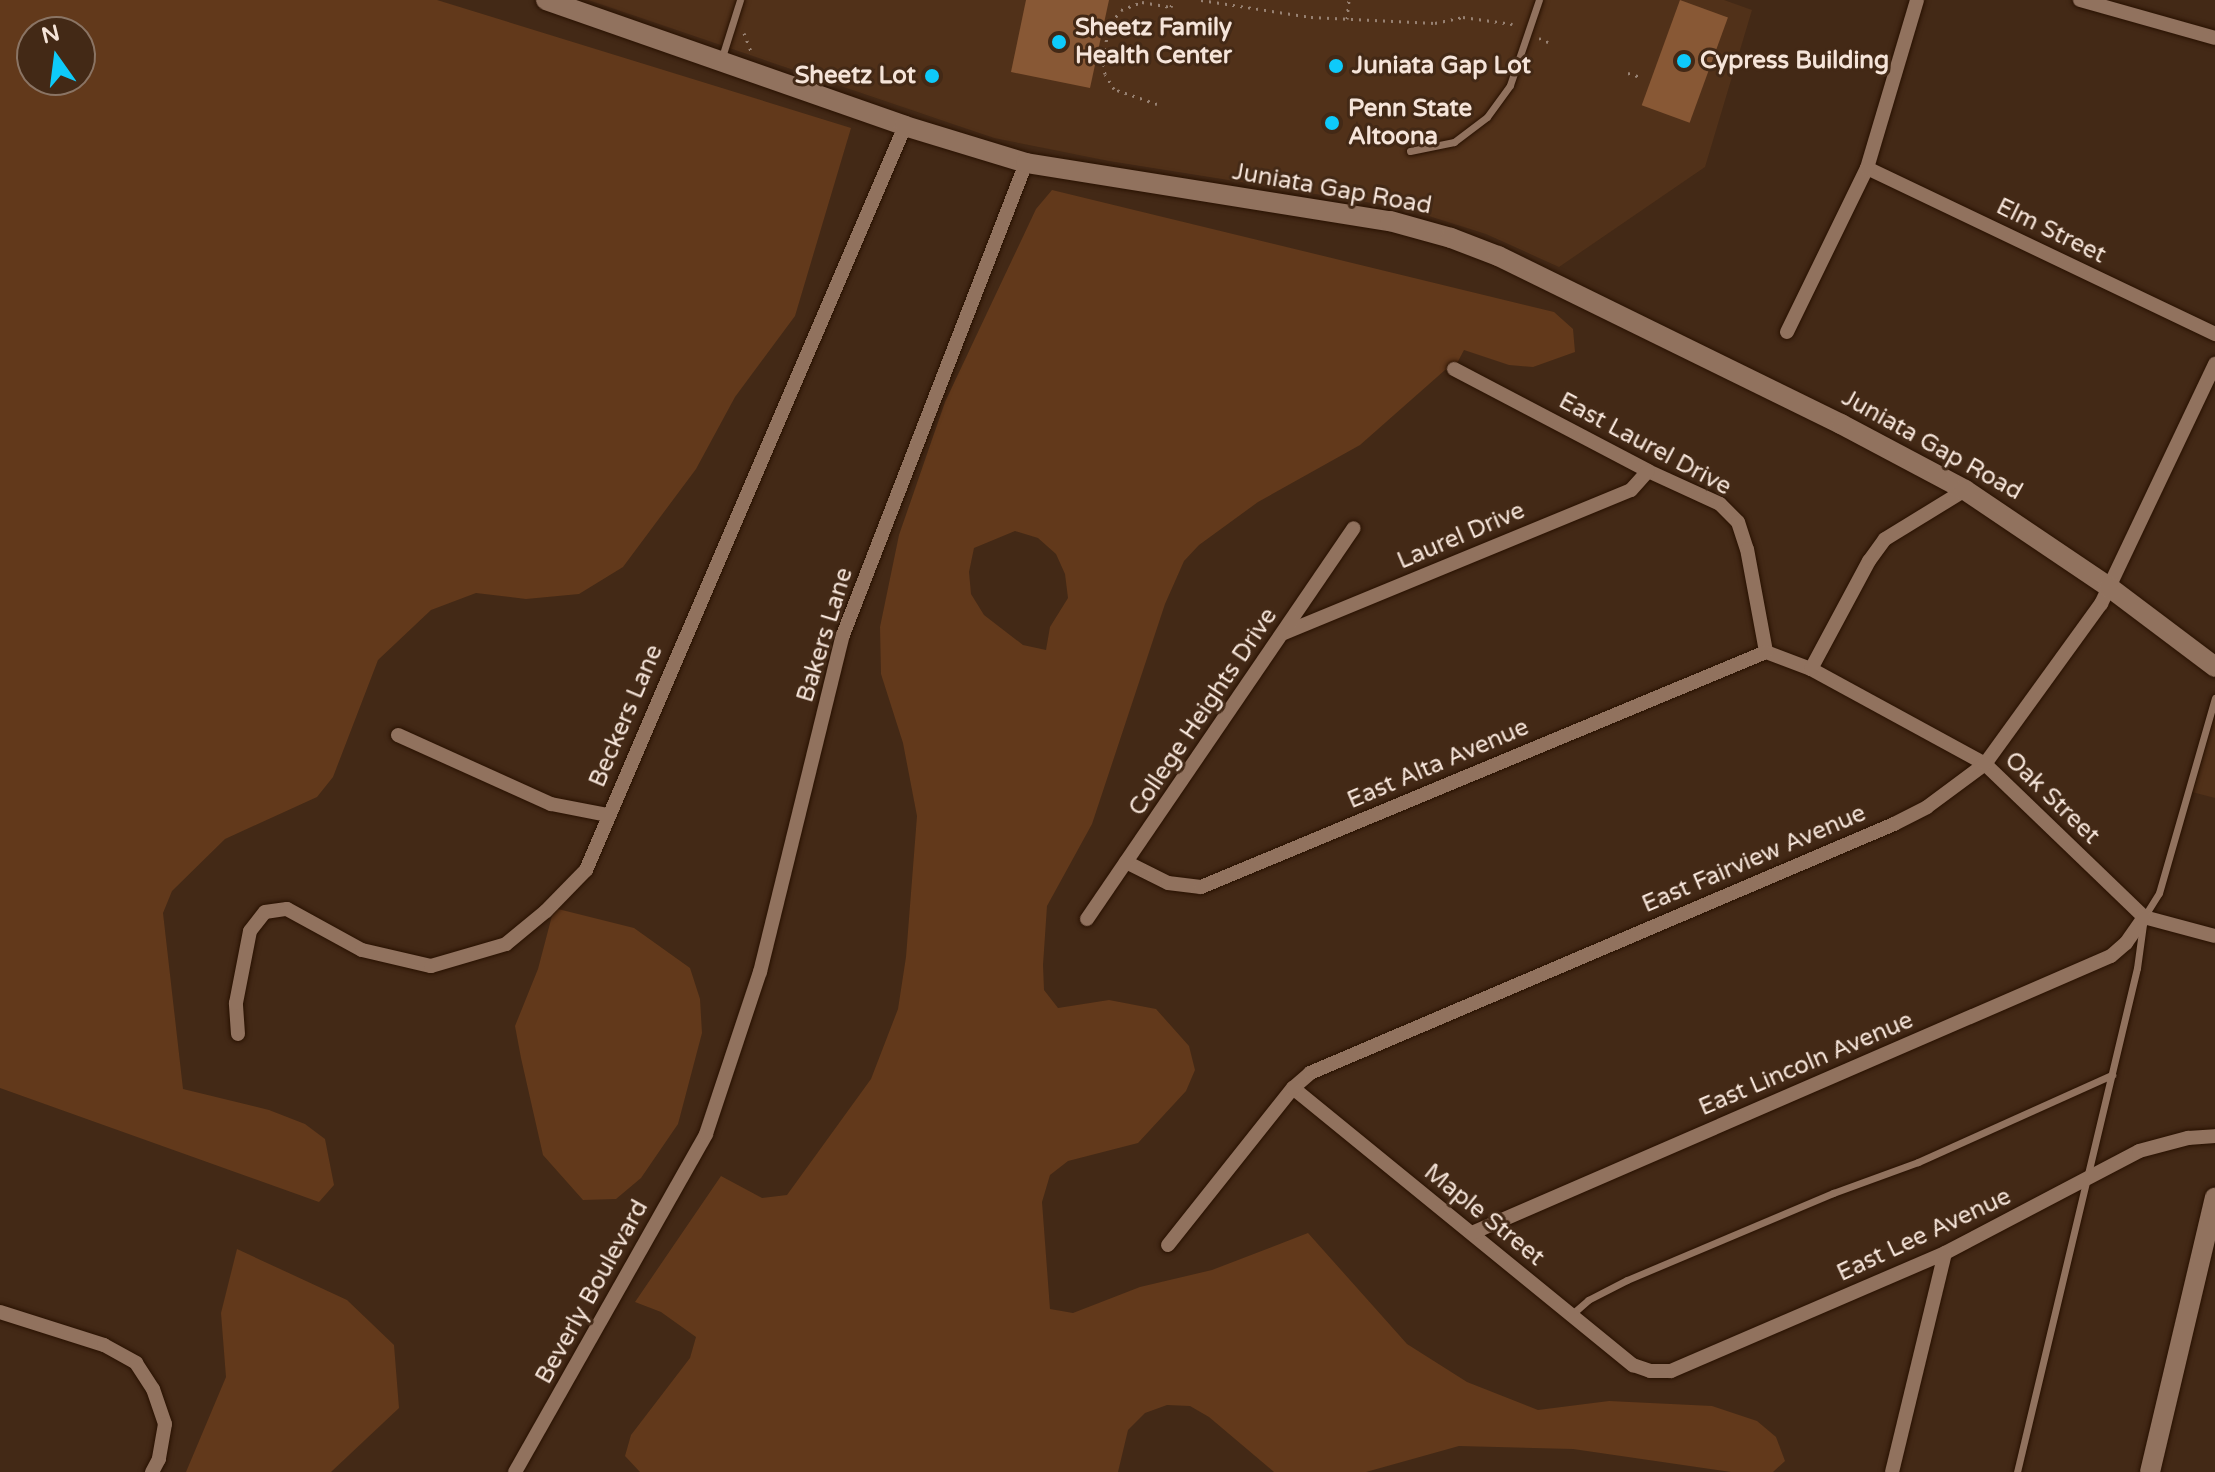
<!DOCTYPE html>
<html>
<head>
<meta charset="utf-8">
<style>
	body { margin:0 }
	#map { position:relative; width:2215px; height:1472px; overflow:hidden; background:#432916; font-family:"Varela Round",sans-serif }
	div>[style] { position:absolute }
	.built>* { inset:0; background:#513119 }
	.green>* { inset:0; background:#62391b }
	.building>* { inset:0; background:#885835; transform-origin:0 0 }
	.path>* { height:3px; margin-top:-1.5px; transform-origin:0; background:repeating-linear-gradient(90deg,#978172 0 2px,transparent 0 8px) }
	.roads { filter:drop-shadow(0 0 2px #281101) drop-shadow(0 0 2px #281101) }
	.lane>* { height:7px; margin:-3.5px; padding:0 3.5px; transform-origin:3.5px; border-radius:3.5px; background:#91725e }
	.street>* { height:14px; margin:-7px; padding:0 7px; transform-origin:7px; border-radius:7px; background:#91725e }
	.secondary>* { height:20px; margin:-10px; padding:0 10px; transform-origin:10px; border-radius:10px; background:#91725e }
	.dots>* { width:22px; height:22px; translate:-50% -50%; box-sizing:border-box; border:4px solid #432916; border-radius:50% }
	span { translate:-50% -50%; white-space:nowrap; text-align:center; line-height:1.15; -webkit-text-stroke:6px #432916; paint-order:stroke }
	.poi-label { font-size:24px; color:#f5e4d9; font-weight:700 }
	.left { translate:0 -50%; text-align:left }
	.right { translate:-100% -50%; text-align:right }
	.street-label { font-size:24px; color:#f5e4d9 }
	.north { position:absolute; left:16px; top:16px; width:80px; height:80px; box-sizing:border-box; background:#432916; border:2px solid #8a7464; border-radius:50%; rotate:346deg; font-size:22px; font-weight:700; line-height:32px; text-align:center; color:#f5e4d9 }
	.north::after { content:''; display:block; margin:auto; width:28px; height:36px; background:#0ecafa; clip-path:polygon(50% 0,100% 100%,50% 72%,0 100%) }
</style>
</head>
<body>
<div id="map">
	<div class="built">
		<i style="clip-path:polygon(588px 0,1724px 0,1752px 10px,1705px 167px,1559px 267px,1486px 234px,1403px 208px,1109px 161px,994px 138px)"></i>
		<i style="clip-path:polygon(2215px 704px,2215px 798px,2192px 792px)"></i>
	</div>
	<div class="green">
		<i style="clip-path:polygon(evenodd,0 0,437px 0,851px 128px,795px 316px,735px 397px,696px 469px,623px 567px,579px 594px,526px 599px,476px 593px,431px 610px,378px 660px,333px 777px,317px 797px,225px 839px,172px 891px,163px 913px,183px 1089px,269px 1110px,305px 1124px,325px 1139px,334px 1185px,319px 1202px,0 1088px,0 0,32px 32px,80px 32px,80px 80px,32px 80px,32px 32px)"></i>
		<i style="clip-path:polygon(evenodd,1052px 190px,1554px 312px,1573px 329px,1575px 352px,1533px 367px,1509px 365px,1464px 350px,1454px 369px,1445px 370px,1360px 445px,1258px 502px,1199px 545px,1184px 561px,1165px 604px,1092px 824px,1047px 906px,1043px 965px,1044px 990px,1058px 1008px,1109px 1000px,1156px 1009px,1189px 1046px,1195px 1070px,1186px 1091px,1138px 1143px,1068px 1161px,1050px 1175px,1042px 1202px,1050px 1309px,1073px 1313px,1140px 1287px,1212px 1270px,1308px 1233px,1407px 1344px,1467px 1382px,1538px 1410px,1609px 1401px,1712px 1406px,1757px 1421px,1776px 1437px,1785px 1461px,1773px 1472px,1731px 1472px,1573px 1449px,1459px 1446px,1366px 1472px,1274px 1472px,1209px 1417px,1190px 1406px,1167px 1405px,1145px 1413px,1128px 1430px,1118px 1472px,640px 1472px,625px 1456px,631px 1435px,690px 1358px,696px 1337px,661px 1312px,635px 1302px,721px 1176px,762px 1198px,787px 1195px,871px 1079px,898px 1009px,906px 957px,917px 816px,903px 743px,881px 674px,880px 627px,899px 535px,945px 402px,1036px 209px,1052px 190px,1015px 531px,1038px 538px,1056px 554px,1065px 574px,1068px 598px,1050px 627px,1046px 650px,1023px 645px,984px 615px,971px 594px,969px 572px,974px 548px,1015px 531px)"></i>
		<i style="clip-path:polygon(554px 908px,634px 928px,690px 968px,700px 999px,702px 1033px,678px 1124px,641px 1178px,616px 1199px,583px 1200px,543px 1155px,521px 1058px,515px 1026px,538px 969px)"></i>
		<i style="clip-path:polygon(237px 1249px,347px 1300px,394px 1345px,399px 1408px,331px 1472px,186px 1472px,226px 1377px,221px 1313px)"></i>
	</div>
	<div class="building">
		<i style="clip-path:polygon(1026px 0,1109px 0,1090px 88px,1011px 72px)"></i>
		<i style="left:1680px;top:0;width:51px;height:112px;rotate:20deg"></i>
	</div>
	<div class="path">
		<i style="left:1201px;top:0;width:111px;rotate:8.8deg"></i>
		<i style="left:1311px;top:17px;width:124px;rotate:2.8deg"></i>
		<i style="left:1435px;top:23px;width:29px;rotate:-12deg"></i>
		<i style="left:1463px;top:17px;width:50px;rotate:8deg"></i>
		<i style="left:1347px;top:19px;width:19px;rotate:-84deg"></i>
		<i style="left:744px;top:33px;width:19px;rotate:69deg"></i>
		<i style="left:1539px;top:38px;width:10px;rotate:24deg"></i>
		<i style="left:1628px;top:73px;width:13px;rotate:18deg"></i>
		<i style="left:1157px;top:104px;width:46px;rotate:-160.8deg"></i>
		<i style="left:1114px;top:89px;width:17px;rotate:-121deg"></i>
		<i style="left:1105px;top:74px;width:17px;rotate:-100deg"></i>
		<i style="left:1102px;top:57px;width:35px;rotate:-75deg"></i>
		<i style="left:1111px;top:23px;width:16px;rotate:-52deg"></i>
		<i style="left:1121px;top:10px;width:22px;rotate:-21deg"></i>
		<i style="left:1142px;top:2px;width:29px;rotate:10deg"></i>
		<i style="left:1171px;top:7px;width:7px;rotate:-74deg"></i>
	</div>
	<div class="roads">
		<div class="lane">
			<i style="left:722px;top:57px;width:60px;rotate:-72.5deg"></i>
			<i style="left:1410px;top:151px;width:45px;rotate:-11.6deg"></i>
			<i style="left:1454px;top:142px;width:41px;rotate:-37.1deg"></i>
			<i style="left:1487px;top:117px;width:39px;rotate:-54deg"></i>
			<i style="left:1510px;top:85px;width:90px;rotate:-71.2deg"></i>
			<i style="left:1571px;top:1315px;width:23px;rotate:-41deg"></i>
			<i style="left:1588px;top:1300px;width:44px;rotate:-27.1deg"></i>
			<i style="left:1627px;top:1280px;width:224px;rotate:-22.9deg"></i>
			<i style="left:1833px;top:1193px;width:90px;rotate:-20deg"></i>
			<i style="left:1918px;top:1162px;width:213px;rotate:-24.2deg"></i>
			<i style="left:2017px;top:1472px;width:518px;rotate:-76.61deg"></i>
			<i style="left:2137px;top:968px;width:51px;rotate:-82.2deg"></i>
			<i style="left:2144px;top:917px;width:28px;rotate:-58deg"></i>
			<i style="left:2159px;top:893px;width:203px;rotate:-74deg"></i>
		</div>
		<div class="street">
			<i style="left:2080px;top:0;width:140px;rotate:15.7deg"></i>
			<i style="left:1867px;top:168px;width:386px;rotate:25.5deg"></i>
			<i style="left:1787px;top:332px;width:182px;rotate:-64deg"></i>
			<i style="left:1867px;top:168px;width:175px;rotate:-73.4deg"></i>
			<i style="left:1454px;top:369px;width:219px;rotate:27.7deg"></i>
			<i style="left:1648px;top:471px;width:79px;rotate:24.6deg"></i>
			<i style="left:1720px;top:504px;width:25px;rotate:45deg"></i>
			<i style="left:1738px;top:522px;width:28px;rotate:72deg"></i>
			<i style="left:1747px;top:549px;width:105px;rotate:79.5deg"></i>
			<i style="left:1284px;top:633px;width:375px;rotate:-22.4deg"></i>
			<i style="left:1631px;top:490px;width:25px;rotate:-48deg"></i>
			<i style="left:1766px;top:652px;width:48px;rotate:20.7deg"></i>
			<i style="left:1811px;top:669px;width:198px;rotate:28.6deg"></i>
			<i style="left:1985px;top:764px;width:221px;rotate:43.9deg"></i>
			<i style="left:2144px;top:917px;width:73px;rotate:15deg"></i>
			<i style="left:1811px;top:669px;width:123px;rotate:-61.8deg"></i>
			<i style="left:1869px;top:561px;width:27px;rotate:-54deg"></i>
			<i style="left:1885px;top:539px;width:94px;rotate:-31.5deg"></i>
			<i style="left:398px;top:735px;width:168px;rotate:24.3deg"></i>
			<i style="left:551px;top:804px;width:57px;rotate:11.1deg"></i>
			<i style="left:1126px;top:862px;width:47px;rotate:26.6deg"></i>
			<i style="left:1168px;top:883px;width:33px;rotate:7deg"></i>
			<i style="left:1201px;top:887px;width:612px;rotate:-22.58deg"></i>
			<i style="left:1087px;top:919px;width:473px;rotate:-55.7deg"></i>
			<i style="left:238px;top:1034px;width:31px;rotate:-94deg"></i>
			<i style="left:236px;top:1003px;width:73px;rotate:-79deg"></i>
			<i style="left:250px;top:931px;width:24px;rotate:-52deg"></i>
			<i style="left:265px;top:912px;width:22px;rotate:-8deg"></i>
			<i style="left:287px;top:909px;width:85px;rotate:28.7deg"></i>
			<i style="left:362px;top:950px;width:71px;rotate:13.1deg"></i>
			<i style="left:431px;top:966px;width:78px;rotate:-16.3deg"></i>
			<i style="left:506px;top:944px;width:52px;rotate:-39.5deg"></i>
			<i style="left:546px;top:911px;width:57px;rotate:-45.7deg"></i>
			<i style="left:586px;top:870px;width:810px;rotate:-66.79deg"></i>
			<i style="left:1293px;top:1088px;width:439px;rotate:39.2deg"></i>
			<i style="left:1633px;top:1365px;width:18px;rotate:19deg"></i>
			<i style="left:1650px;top:1371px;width:21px"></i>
			<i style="left:1671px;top:1371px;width:298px;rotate:-23.3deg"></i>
			<i style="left:1945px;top:1253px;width:219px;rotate:-27.7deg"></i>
			<i style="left:2139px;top:1151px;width:51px;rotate:-14.9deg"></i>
			<i style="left:2188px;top:1138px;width:27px;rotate:-4deg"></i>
			<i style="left:1472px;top:1233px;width:696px;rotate:-23.44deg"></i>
			<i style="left:2111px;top:956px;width:20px;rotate:-41deg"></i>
			<i style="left:2126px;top:943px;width:32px;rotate:-55deg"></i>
			<i style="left:1168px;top:1245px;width:201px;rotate:-51.5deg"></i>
			<i style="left:1293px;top:1088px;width:23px;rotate:-41deg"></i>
			<i style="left:1310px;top:1073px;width:635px;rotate:-23.09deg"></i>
			<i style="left:1894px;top:824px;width:37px;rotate:-27deg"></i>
			<i style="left:1927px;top:807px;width:72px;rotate:-36.6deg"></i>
			<i style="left:1985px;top:764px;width:198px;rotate:-54.1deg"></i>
			<i style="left:2101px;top:604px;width:266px;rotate:-64.6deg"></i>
			<i style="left:0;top:1312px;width:109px;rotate:17.6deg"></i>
			<i style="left:104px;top:1345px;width:37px;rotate:29deg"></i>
			<i style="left:136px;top:1363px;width:31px;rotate:57deg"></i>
			<i style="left:153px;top:1389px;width:37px;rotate:71deg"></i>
			<i style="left:165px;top:1424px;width:36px;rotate:100deg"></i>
			<i style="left:159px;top:1459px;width:15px;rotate:118deg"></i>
			<i style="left:515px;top:1472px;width:388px;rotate:-60.5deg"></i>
			<i style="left:706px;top:1134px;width:171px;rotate:-71.6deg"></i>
			<i style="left:760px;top:972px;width:347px;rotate:-76.2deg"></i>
			<i style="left:843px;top:635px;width:506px;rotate:-68.81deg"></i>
			<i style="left:1892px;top:1472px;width:225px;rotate:-76.4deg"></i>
		</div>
		<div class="secondary">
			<i style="left:546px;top:0;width:380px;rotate:19.3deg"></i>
			<i style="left:905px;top:126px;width:127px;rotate:17deg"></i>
			<i style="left:1026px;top:163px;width:369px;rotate:9.1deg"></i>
			<i style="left:1390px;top:221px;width:63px;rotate:15.6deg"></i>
			<i style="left:1451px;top:238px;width:50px;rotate:21deg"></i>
			<i style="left:1498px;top:256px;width:382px;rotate:26.1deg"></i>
			<i style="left:1841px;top:424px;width:140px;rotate:28deg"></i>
			<i style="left:1965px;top:490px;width:174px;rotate:34deg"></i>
			<i style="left:2109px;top:587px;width:133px;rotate:37deg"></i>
			<i style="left:2150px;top:1472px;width:282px;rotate:-76.7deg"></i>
		</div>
	</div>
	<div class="dots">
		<i style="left:1059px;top:42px;background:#0ecafa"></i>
		<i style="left:1684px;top:61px;background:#0ecafa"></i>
		<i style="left:1336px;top:66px;background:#0ecafa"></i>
		<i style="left:932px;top:76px;background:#0ecafa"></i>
		<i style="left:1332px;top:123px;background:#0ecafa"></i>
	</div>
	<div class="poi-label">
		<span class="left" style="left:1075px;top:42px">Sheetz Family<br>Health Center</span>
		<span class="left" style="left:1700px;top:61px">Cypress Building</span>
		<span class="left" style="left:1352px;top:66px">Juniata Gap Lot</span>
		<span class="right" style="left:916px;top:76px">Sheetz Lot</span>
		<span class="left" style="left:1348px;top:123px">Penn State<br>Altoona</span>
	</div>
	<div class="street-label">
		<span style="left:1332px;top:189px;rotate:10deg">Juniata Gap Road</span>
		<span style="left:2051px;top:231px;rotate:26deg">Elm Street</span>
		<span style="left:1645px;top:444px;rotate:28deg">East Laurel Drive</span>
		<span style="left:1932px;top:445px;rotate:29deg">Juniata Gap Road</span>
		<span style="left:1461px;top:536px;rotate:-23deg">Laurel Drive</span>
		<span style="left:825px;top:635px;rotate:-73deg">Bakers Lane</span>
		<span style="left:1203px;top:712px;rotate:-56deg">College Heights Drive</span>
		<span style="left:626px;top:716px;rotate:-67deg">Beckers Lane</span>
		<span style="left:1438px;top:764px;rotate:-23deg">East Alta Avenue</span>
		<span style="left:2052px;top:798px;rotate:44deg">Oak Street</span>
		<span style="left:1754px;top:859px;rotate:-23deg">East Fairview Avenue</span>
		<span style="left:1806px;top:1064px;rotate:-23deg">East Lincoln Avenue</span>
		<span style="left:1484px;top:1215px;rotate:39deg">Maple Street</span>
		<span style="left:1924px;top:1235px;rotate:-25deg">East Lee Avenue</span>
		<span style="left:592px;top:1292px;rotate:-61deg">Beverly Boulevard</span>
	</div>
	<div class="north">N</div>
</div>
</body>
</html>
